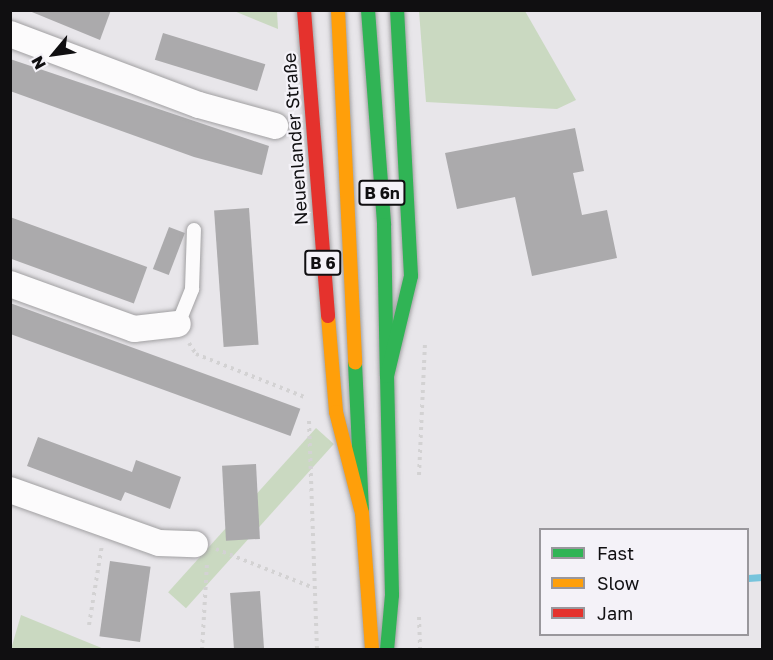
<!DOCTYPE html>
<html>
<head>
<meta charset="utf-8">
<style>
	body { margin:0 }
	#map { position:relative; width:773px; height:660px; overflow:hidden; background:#e8e6ea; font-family:"Golos Text",sans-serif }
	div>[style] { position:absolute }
	.green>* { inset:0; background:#cad9c1; transform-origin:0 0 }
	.stream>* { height:7px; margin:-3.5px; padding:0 3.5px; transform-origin:3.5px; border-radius:3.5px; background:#76c4dc }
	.building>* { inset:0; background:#abaaac; transform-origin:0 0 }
	.path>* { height:4px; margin-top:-2px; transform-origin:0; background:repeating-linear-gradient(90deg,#d3d2d3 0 3px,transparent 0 7.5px) }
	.roads { filter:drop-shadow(0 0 2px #a1a0a2) drop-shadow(0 0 2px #a1a0a2) }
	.lane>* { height:14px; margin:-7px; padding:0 7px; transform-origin:7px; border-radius:7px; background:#fcfbfc }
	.street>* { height:26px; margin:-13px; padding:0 13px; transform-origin:13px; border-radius:13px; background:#fcfbfc }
	.fast>* { height:14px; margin:-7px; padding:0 7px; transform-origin:7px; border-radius:7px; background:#30b455 }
	.slow>* { height:14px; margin:-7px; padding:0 7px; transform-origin:7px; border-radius:7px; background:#ff9f0a }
	.jam>* { height:14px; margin:-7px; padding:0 7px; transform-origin:7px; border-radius:7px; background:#e5322d }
	span { translate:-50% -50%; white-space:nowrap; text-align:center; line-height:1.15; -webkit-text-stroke:4.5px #f4f2f8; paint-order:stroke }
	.shield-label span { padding:2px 4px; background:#f4f2f8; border:2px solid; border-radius:4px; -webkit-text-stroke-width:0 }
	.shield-label { font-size:16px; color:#100f11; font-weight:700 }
	.street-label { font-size:18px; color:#100f11 }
	.frame { position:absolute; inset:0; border:12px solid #100f11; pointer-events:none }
	.legend { position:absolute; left:539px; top:528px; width:210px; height:108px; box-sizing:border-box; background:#f4f2f8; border:2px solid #99979c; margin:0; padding:8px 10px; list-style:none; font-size:18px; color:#100f11 }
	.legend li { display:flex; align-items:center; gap:12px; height:30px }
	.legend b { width:30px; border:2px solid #99979c }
	.north { position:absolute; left:24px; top:24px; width:60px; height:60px; -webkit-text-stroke:4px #f4f2f8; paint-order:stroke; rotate:241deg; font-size:16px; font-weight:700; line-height:24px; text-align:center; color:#100f11 }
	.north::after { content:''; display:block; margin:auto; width:21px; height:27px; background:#100f11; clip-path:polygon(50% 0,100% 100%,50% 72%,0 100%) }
</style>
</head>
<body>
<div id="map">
	<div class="green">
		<i style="clip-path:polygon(234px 11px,277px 11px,278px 29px)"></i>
		<i style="clip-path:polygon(419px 11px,525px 11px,576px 100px,557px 109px,426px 102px)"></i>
		<i style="left:316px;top:428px;width:24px;height:221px;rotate:42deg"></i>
		<i style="clip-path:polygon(21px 615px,104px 649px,11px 649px)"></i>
	</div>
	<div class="stream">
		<i style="left:748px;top:578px;width:14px;rotate:-4deg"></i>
	</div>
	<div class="building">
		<i style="clip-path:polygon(27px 10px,111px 10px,100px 40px)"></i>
		<i style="left:163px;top:33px;width:107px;height:28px;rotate:17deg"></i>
		<i style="clip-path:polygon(10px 59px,269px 146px,262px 175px,194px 157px,10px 91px)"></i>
		<i style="clip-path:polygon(575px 128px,584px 171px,573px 173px,582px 215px,607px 210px,617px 258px,532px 276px,515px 197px,457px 209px,445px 153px)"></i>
		<i style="left:249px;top:208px;width:137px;height:35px;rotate:86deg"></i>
		<i style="left:10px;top:217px;width:146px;height:39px;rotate:20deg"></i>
		<i style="left:169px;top:227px;width:17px;height:45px;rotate:21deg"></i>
		<i style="left:10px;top:303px;width:309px;height:29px;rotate:20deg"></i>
		<i style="clip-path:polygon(38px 437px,132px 472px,136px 460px,181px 477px,170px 509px,125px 492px,121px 501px,27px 466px)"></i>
		<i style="left:256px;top:464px;width:75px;height:34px;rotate:87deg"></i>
		<i style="left:110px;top:561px;width:41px;height:76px;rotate:8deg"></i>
		<i style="left:260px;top:591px;width:59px;height:30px;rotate:86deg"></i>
	</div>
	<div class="path">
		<i style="left:189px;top:343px;width:13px;rotate:58deg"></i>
		<i style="left:196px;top:354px;width:119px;rotate:21.6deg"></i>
		<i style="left:309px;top:421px;width:229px;rotate:88deg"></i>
		<i style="left:419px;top:475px;width:134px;rotate:-87.4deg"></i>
		<i style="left:216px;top:549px;width:105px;rotate:21.7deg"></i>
		<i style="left:419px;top:617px;width:33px;rotate:88deg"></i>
		<i style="left:89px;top:625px;width:81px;rotate:-80.8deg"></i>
		<i style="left:202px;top:650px;width:88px;rotate:-86.7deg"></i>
	</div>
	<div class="roads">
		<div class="lane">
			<i style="left:178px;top:324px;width:38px;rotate:-68deg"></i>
			<i style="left:192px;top:289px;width:59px;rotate:-88.1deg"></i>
		</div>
		<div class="street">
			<i style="left:10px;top:34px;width:202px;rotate:20.6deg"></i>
			<i style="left:199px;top:105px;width:79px;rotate:15.4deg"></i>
			<i style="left:10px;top:284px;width:132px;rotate:19.9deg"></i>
			<i style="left:134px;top:329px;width:44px;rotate:-6.5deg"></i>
			<i style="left:10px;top:490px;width:158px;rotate:19.6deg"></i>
			<i style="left:159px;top:543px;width:36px;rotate:2deg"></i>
		</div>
		<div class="fast">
			<i style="left:368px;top:10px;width:216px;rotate:85.7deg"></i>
			<i style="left:384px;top:225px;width:151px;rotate:88.9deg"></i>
			<i style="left:355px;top:363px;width:150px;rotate:87.3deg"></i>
			<i style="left:387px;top:650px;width:55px;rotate:-84.8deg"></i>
			<i style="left:392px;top:595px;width:219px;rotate:-91.3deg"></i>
			<i style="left:387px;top:376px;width:103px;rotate:-76.5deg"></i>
			<i style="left:411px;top:276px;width:266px;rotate:-93deg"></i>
		</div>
		<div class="slow">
			<i style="left:338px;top:10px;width:353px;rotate:87.2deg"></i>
			<i style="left:328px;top:316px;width:96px;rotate:85.2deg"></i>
			<i style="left:336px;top:412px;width:104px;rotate:75.6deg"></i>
			<i style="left:362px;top:513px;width:137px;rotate:85.8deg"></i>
		</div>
		<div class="jam">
			<i style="left:304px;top:10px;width:307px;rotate:85.5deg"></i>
		</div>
	</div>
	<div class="shield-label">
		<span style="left:382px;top:193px">B 6n</span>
		<span style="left:323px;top:263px">B 6</span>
	</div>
	<div class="street-label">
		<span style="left:295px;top:139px;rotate:-94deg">Neuenlander Straße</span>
	</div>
	<div class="frame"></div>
	<ul class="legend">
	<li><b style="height:8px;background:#30b455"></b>Fast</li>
	<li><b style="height:8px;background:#ff9f0a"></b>Slow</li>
	<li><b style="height:8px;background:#e5322d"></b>Jam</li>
	</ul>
	<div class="north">N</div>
</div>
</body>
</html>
